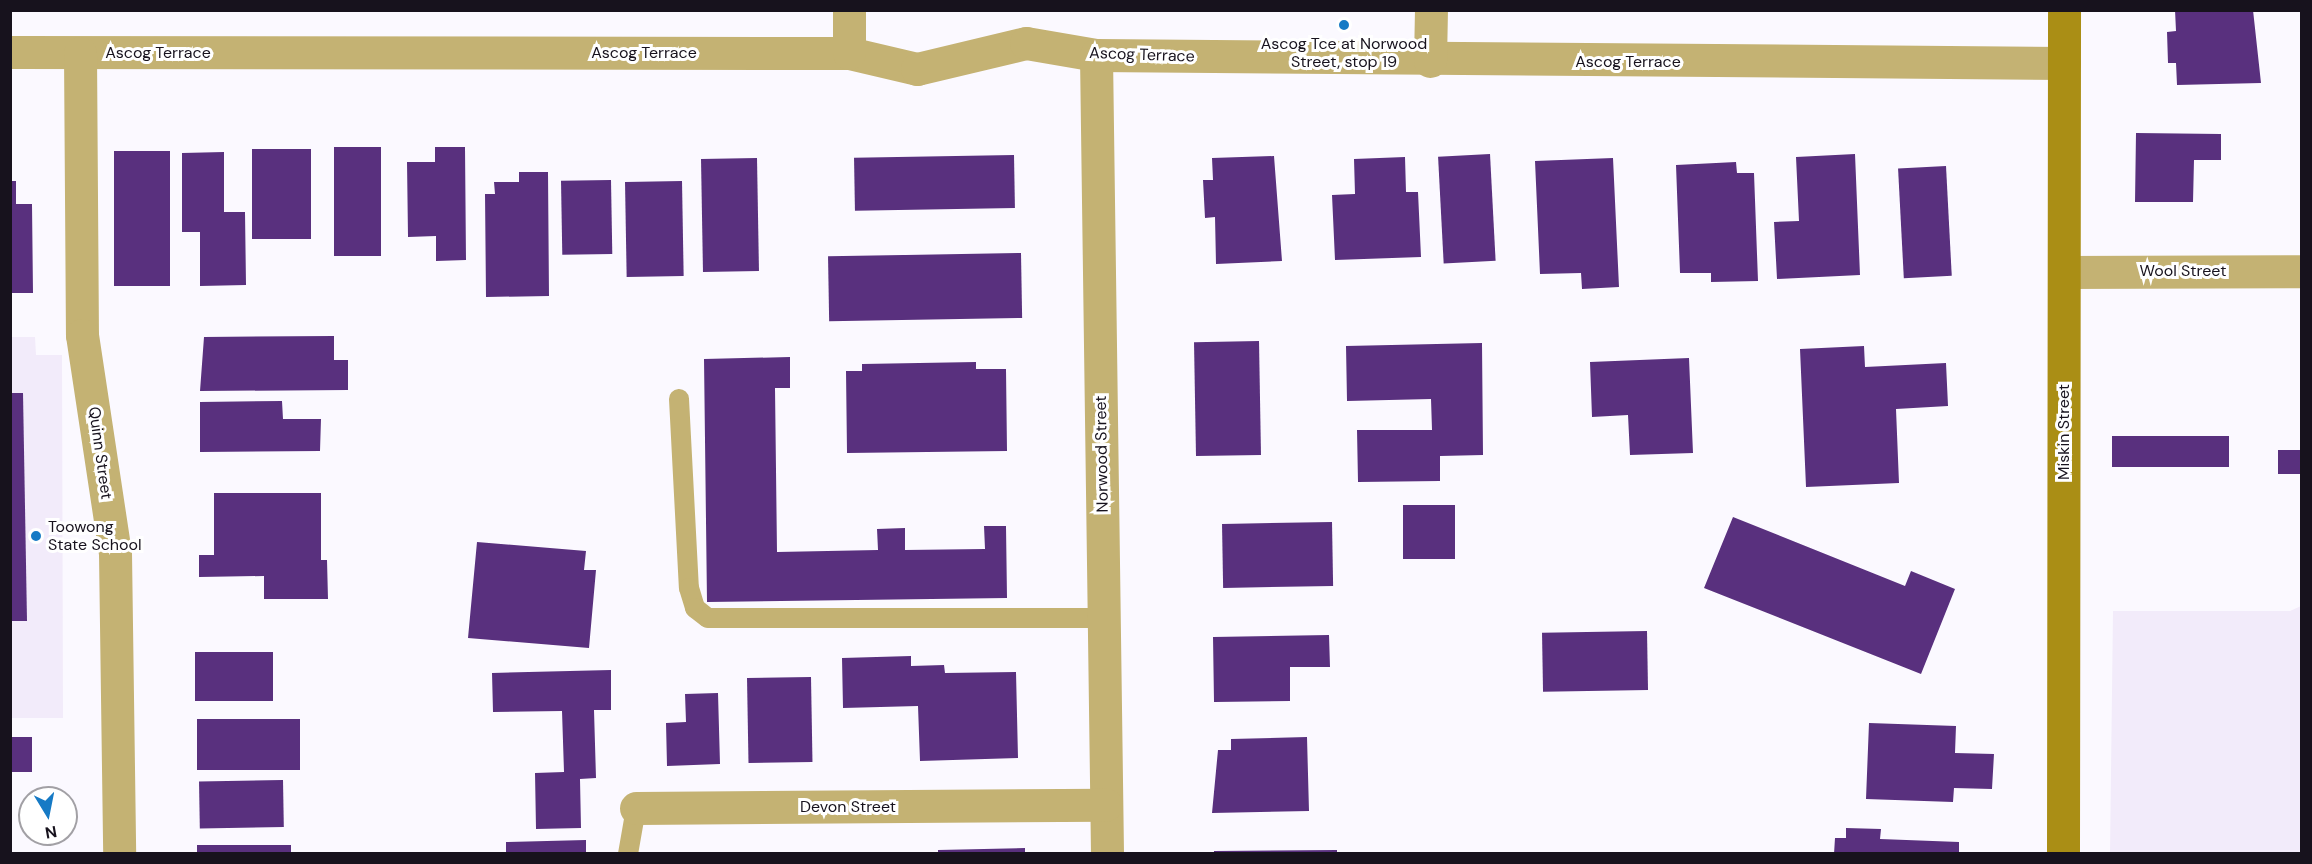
<!DOCTYPE html>
<html>
<head>
<meta charset="utf-8">
<style>
	body { margin:0 }
	#map { position:relative; width:2312px; height:864px; overflow:hidden; background:#fbf9ff; font-family:"DM Sans",sans-serif }
	div>[style] { position:absolute }
	.built>* { inset:0; background:#f2ebfa }
	.building>* { inset:0; background:#59307e; transform-origin:0 0 }
	.lane>* { height:20px; margin:-10px; padding:0 10px; transform-origin:10px; border-radius:10px; background:#c4b273 }
	.street>* { height:33px; margin:-16.5px; padding:0 16.5px; transform-origin:16.5px; border-radius:16.5px; background:#c4b273 }
	.secondary>* { height:33px; margin:-16.5px; padding:0 16.5px; transform-origin:16.5px; border-radius:16.5px; background:#aa8e15 }
	.dots>* { width:16px; height:16px; translate:-50% -50%; box-sizing:border-box; border:3px solid #fff; border-radius:50% }
	span { translate:-50% -50%; white-space:nowrap; text-align:center; line-height:1.15; -webkit-text-stroke:6px #fff; paint-order:stroke }
	.poi-label { font-size:16px; color:#17121d }
	.left { translate:0 -50%; text-align:left }
	.street-label { font-size:16px; color:#17121d }
	.frame { position:absolute; inset:0; border:12px solid #17121d; pointer-events:none }
	.north { position:absolute; left:18px; top:786px; width:60px; height:60px; box-sizing:border-box; background:#fff; border:2px solid #a2a0a5; border-radius:50%; rotate:170deg; font-size:16px; font-weight:700; line-height:24px; text-align:center; color:#17121d }
	.north::after { content:''; display:block; margin:auto; width:21px; height:27px; background:#167ac5; clip-path:polygon(50% 0,100% 100%,50% 72%,0 100%) }
</style>
</head>
<body>
<div id="map">
	<div class="built">
		<i style="clip-path:polygon(10px 337px,35px 337px,36px 355px,62px 355px,63px 718px,11px 718px)"></i>
		<i style="clip-path:polygon(2301px 606px,2301px 853px,2110px 853px,2113px 611px,2290px 611px)"></i>
	</div>
	<div class="building">
		<i style="clip-path:polygon(2175px 10px,2253px 10px,2261px 83px,2177px 85px,2176px 63px,2168px 63px,2167px 32px,2176px 31px)"></i>
		<i style="clip-path:polygon(2136px 133px,2221px 134px,2221px 160px,2194px 160px,2193px 202px,2135px 202px)"></i>
		<i style="left:334px;top:147px;width:47px;height:109px"></i>
		<i style="clip-path:polygon(435px 147px,465px 147px,466px 260px,436px 261px,436px 236px,408px 237px,407px 162px,435px 162px)"></i>
		<i style="left:252px;top:149px;width:59px;height:90px"></i>
		<i style="left:170px;top:151px;width:135px;height:56px;rotate:90deg"></i>
		<i style="clip-path:polygon(224px 152px,224px 212px,245px 212px,246px 285px,200px 286px,200px 232px,182px 232px,182px 153px)"></i>
		<i style="left:1490px;top:154px;width:107px;height:52px;rotate:87deg"></i>
		<i style="clip-path:polygon(1855px 154px,1860px 275px,1777px 279px,1774px 222px,1799px 221px,1796px 157px)"></i>
		<i style="left:1014px;top:155px;width:53px;height:160px;rotate:89deg"></i>
		<i style="clip-path:polygon(1274px 156px,1282px 261px,1216px 264px,1215px 217px,1205px 218px,1203px 180px,1213px 180px,1212px 158px)"></i>
		<i style="clip-path:polygon(1405px 157px,1406px 192px,1418px 192px,1421px 257px,1335px 260px,1332px 195px,1355px 194px,1354px 159px)"></i>
		<i style="left:757px;top:158px;width:113px;height:56px;rotate:89deg"></i>
		<i style="clip-path:polygon(1613px 158px,1619px 287px,1582px 289px,1581px 273px,1540px 274px,1535px 161px)"></i>
		<i style="clip-path:polygon(1736px 162px,1737px 173px,1754px 173px,1758px 281px,1711px 282px,1711px 273px,1680px 273px,1676px 165px)"></i>
		<i style="left:1946px;top:166px;width:110px;height:48px;rotate:87deg"></i>
		<i style="clip-path:polygon(519px 172px,548px 172px,549px 296px,486px 297px,485px 194px,495px 194px,494px 182px,519px 182px)"></i>
		<i style="left:611px;top:180px;width:74px;height:50px;rotate:89deg"></i>
		<i style="clip-path:polygon(10px 181px,16px 181px,16px 204px,32px 204px,33px 293px,10px 293px)"></i>
		<i style="left:682px;top:181px;width:95px;height:57px;rotate:89deg"></i>
		<i style="left:1021px;top:253px;width:65px;height:193px;rotate:89deg"></i>
		<i style="clip-path:polygon(334px 336px,334px 360px,348px 360px,348px 390px,200px 391px,204px 337px)"></i>
		<i style="left:1259px;top:341px;width:114px;height:65px;rotate:89deg"></i>
		<i style="clip-path:polygon(1482px 343px,1483px 455px,1440px 456px,1440px 481px,1358px 482px,1357px 430px,1432px 430px,1431px 399px,1347px 401px,1346px 346px)"></i>
		<i style="clip-path:polygon(1864px 346px,1865px 367px,1946px 363px,1948px 406px,1896px 409px,1899px 483px,1806px 487px,1800px 349px)"></i>
		<i style="clip-path:polygon(790px 357px,790px 388px,775px 388px,777px 552px,878px 550px,877px 529px,905px 528px,905px 550px,985px 549px,984px 526px,1006px 526px,1007px 598px,707px 602px,704px 359px)"></i>
		<i style="clip-path:polygon(1689px 358px,1693px 453px,1630px 455px,1628px 415px,1592px 417px,1590px 362px)"></i>
		<i style="clip-path:polygon(976px 362px,976px 369px,1006px 369px,1007px 451px,847px 453px,846px 371px,862px 371px,862px 364px)"></i>
		<i style="clip-path:polygon(10px 393px,23px 393px,27px 621px,10px 621px)"></i>
		<i style="clip-path:polygon(282px 401px,283px 419px,321px 419px,320px 451px,200px 452px,200px 402px)"></i>
		<i style="left:2229px;top:436px;width:31px;height:117px;rotate:90deg"></i>
		<i style="left:2278px;top:450px;width:24px;height:24px"></i>
		<i style="clip-path:polygon(214px 493px,321px 493px,321px 560px,327px 560px,328px 599px,264px 599px,264px 576px,199px 577px,199px 555px,214px 555px)"></i>
		<i style="left:1455px;top:505px;width:54px;height:52px;rotate:90deg"></i>
		<i style="clip-path:polygon(1733px 517px,1905px 586px,1911px 571px,1955px 589px,1921px 674px,1704px 588px)"></i>
		<i style="left:1332px;top:522px;width:64px;height:110px;rotate:89deg"></i>
		<i style="clip-path:polygon(477px 542px,586px 551px,584px 570px,596px 570px,589px 648px,468px 638px)"></i>
		<i style="left:1647px;top:631px;width:59px;height:105px;rotate:89deg"></i>
		<i style="clip-path:polygon(1329px 635px,1330px 667px,1290px 667px,1290px 701px,1214px 702px,1213px 637px)"></i>
		<i style="left:195px;top:652px;width:78px;height:49px"></i>
		<i style="clip-path:polygon(911px 656px,911px 666px,944px 665px,945px 673px,1016px 672px,1018px 758px,920px 761px,918px 706px,843px 708px,842px 658px)"></i>
		<i style="clip-path:polygon(611px 670px,611px 710px,594px 710px,596px 778px,580px 779px,581px 828px,536px 829px,535px 773px,564px 772px,562px 711px,493px 712px,492px 673px)"></i>
		<i style="left:811px;top:677px;width:85px;height:64px;rotate:89deg"></i>
		<i style="clip-path:polygon(718px 693px,720px 764px,667px 766px,666px 723px,686px 722px,685px 694px)"></i>
		<i style="left:300px;top:719px;width:51px;height:103px;rotate:90deg"></i>
		<i style="clip-path:polygon(1869px 723px,1956px 726px,1955px 753px,1994px 754px,1992px 789px,1954px 788px,1953px 802px,1866px 799px)"></i>
		<i style="left:10px;top:737px;width:22px;height:35px"></i>
		<i style="clip-path:polygon(1307px 737px,1309px 811px,1212px 813px,1218px 750px,1231px 750px,1231px 739px)"></i>
		<i style="left:283px;top:780px;width:47px;height:84px;rotate:89deg"></i>
		<i style="clip-path:polygon(1846px 828px,1881px 829px,1880px 839px,1959px 842px,1959px 854px,1834px 854px,1835px 838px,1846px 838px)"></i>
		<i style="clip-path:polygon(586px 840px,586px 854px,506px 854px,506px 842px)"></i>
		<i style="left:197px;top:845px;width:94px;height:9px"></i>
		<i style="clip-path:polygon(1025px 848px,1025px 854px,938px 854px,938px 850px)"></i>
		<i style="clip-path:polygon(1337px 850px,1337px 854px,1214px 854px,1214px 851px)"></i>
	</div>
	<div class="lane">
		<i style="left:679px;top:399px;width:189px;rotate:87deg"></i>
		<i style="left:689px;top:588px;width:21px;rotate:73deg"></i>
		<i style="left:695px;top:608px;width:16px;rotate:38deg"></i>
		<i style="left:708px;top:618px;width:396px"></i>
		<i style="left:628px;top:854px;width:47px;rotate:-80.1deg"></i>
	</div>
	<div class="street">
		<i style="left:10px;top:52px;width:839px;rotate:0.07deg"></i>
		<i style="left:849px;top:53px;width:70px;rotate:13.2deg"></i>
		<i style="left:917px;top:69px;width:112px;rotate:-13.4deg"></i>
		<i style="left:1026px;top:43px;width:71px;rotate:9.7deg"></i>
		<i style="left:1096px;top:55px;width:968px;rotate:0.47deg"></i>
		<i style="left:80px;top:53px;width:282px;rotate:89.6deg"></i>
		<i style="left:82px;top:335px;width:220px;rotate:81.4deg"></i>
		<i style="left:115px;top:553px;width:301px;rotate:89.2deg"></i>
		<i style="left:849px;top:53px;width:43px;rotate:-90deg"></i>
		<i style="left:1096px;top:55px;width:799px;rotate:89.21deg"></i>
		<i style="left:1430px;top:61px;width:51px;rotate:-88.9deg"></i>
		<i style="left:2064px;top:272px;width:238px;rotate:-0.2deg"></i>
		<i style="left:636px;top:808px;width:470px;rotate:-0.4deg"></i>
	</div>
	<div class="secondary">
		<i style="left:2063px;top:854px;width:844px;rotate:-89.93deg"></i>
	</div>
	<div class="dots">
		<i style="left:1344px;top:25px;background:#167ac5"></i>
		<i style="left:36px;top:536px;background:#167ac5"></i>
	</div>
	<div class="poi-label">
		<span style="left:1344px;top:53px">Ascog Tce at Norwood<br>Street, stop 19</span>
		<span class="left" style="left:48px;top:536px">Toowong<br>State School</span>
	</div>
	<div class="street-label">
		<span style="left:158px;top:53px">Ascog Terrace</span>
		<span style="left:644px;top:53px">Ascog Terrace</span>
		<span style="left:1142px;top:55px;rotate:2deg">Ascog Terrace</span>
		<span style="left:1628px;top:62px">Ascog Terrace</span>
		<span style="left:2183px;top:271px">Wool Street</span>
		<span style="left:2064px;top:432px;rotate:-90deg">Miskin Street</span>
		<span style="left:100px;top:453px;rotate:82deg">Quinn Street</span>
		<span style="left:1102px;top:454px;rotate:-91deg">Norwood Street</span>
		<span style="left:848px;top:807px">Devon Street</span>
	</div>
	<div class="frame"></div>
	<div class="north">N</div>
</div>
</body>
</html>
